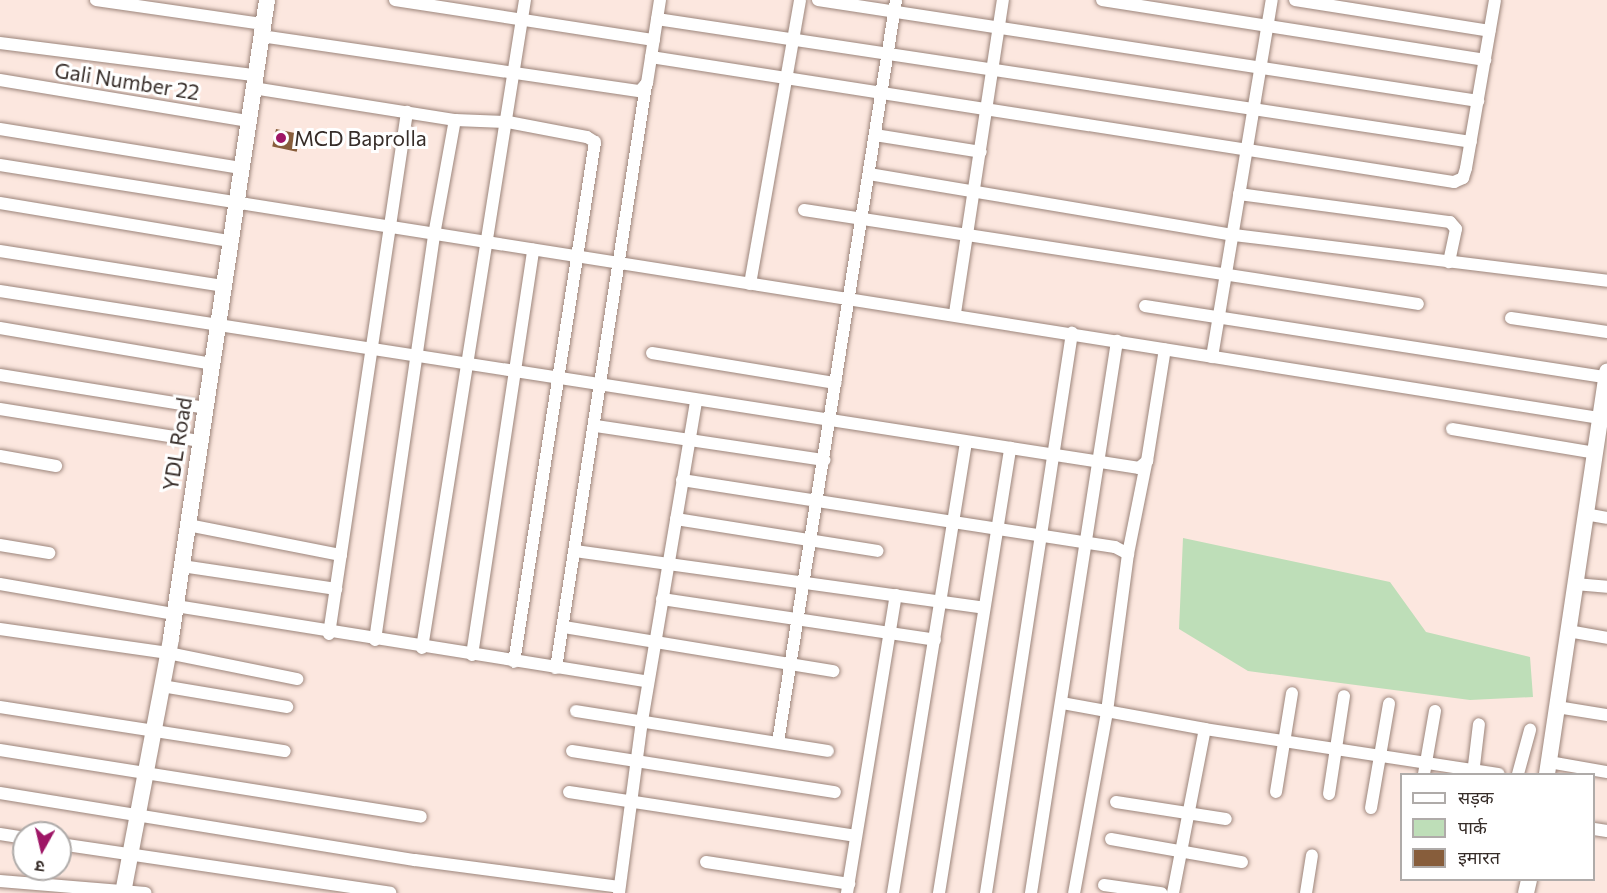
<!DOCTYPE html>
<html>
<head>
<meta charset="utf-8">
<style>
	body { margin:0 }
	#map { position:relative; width:1607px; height:893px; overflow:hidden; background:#fce7df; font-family:Commissioner,"Noto Sans Devanagari",sans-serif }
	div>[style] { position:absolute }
	.green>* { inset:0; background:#bedeb8 }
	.building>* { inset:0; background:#875d3b; transform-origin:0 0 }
	.roads { filter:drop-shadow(0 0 2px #9c857b) drop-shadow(0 0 2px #9c857b) }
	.minor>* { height:12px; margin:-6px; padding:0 6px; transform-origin:6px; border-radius:6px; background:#fff }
	.tertiary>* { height:16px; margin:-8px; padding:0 8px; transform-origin:8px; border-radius:8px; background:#fff }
	.dots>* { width:16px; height:16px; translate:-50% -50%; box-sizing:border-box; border:3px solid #fff; border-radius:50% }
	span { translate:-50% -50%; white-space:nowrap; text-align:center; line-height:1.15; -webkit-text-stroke:6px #fff; paint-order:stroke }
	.street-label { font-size:21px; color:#362c28 }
	.poi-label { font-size:21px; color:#362c28 }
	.left { translate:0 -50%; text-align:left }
	.legend { position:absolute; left:1400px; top:773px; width:195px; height:108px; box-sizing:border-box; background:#fff; border:2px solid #afaba9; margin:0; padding:8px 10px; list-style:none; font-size:18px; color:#362c28 }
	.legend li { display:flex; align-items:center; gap:12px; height:30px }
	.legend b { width:30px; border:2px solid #afaba9 }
	.north { position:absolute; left:12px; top:821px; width:60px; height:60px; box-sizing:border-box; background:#fff; border:2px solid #afaba9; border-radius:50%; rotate:188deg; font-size:16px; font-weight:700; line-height:24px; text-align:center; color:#362c28 }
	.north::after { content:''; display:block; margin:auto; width:21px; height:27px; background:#9e1666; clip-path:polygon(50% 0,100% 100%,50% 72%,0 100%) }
</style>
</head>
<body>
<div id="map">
	<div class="green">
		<i style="clip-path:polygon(1183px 538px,1390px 582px,1426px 632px,1530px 657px,1533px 697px,1470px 700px,1248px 671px,1179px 629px)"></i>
	</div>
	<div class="building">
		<i style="left:276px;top:129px;width:25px;height:18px;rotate:12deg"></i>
	</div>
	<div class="roads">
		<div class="minor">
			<i style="left:96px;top:0;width:169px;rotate:8.2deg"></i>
			<i style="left:395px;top:0;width:262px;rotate:8.8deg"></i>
			<i style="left:818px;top:0;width:668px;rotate:8.7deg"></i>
			<i style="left:1102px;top:0;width:388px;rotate:8.9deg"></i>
			<i style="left:1295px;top:0;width:197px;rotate:9deg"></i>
			<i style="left:657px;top:19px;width:823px;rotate:8.59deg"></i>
			<i style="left:261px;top:36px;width:383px;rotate:8.3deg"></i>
			<i style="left:640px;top:91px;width:11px;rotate:-49deg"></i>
			<i style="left:647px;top:83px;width:84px;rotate:-81.1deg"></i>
			<i style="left:0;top:43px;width:257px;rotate:7.2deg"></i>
			<i style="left:651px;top:57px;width:813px;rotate:8.85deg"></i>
			<i style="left:1454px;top:182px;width:10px;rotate:-24deg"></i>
			<i style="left:1463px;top:178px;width:10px;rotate:-73deg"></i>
			<i style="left:1466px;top:168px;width:170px;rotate:-80.2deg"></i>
			<i style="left:0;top:80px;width:252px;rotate:9.4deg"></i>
			<i style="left:253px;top:88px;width:205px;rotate:9deg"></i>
			<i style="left:455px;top:120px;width:53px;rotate:2.2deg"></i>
			<i style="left:508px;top:122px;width:80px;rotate:10.8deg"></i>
			<i style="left:587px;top:137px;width:9px;rotate:32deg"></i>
			<i style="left:595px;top:142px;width:526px;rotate:98.85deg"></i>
			<i style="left:0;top:129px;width:244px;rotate:9.2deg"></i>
			<i style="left:875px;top:135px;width:107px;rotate:9.1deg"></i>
			<i style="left:0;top:165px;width:1620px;rotate:8.99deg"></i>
			<i style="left:869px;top:174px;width:370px;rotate:9.5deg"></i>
			<i style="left:1234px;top:235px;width:376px;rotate:7deg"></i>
			<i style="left:1239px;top:194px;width:213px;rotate:7.6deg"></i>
			<i style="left:1450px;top:222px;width:9px;rotate:49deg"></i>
			<i style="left:1456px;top:229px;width:34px;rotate:102deg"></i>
			<i style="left:0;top:203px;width:233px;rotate:9.4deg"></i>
			<i style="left:804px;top:210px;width:621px;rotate:8.7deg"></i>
			<i style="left:0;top:251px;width:227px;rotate:8.9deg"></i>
			<i style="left:750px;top:284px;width:288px;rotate:-80deg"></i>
			<i style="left:0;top:291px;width:1153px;rotate:8.83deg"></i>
			<i style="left:1139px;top:468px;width:11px;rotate:-41deg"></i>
			<i style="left:1147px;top:461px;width:113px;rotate:-80.9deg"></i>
			<i style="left:1145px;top:306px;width:466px;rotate:8.8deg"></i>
			<i style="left:955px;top:313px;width:317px;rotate:-81.3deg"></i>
			<i style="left:1511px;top:318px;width:97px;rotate:8.3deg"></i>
			<i style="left:0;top:328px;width:215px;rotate:9.6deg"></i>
			<i style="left:652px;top:353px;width:186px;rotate:9.3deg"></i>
			<i style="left:1212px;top:357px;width:362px;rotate:-80.5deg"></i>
			<i style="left:0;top:375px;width:208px;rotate:9.1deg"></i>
			<i style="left:0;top:409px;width:203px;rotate:9.1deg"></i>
			<i style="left:596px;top:426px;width:231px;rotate:8.5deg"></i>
			<i style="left:1452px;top:429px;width:145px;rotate:9.5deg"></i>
			<i style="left:0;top:456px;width:57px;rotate:10.1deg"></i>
			<i style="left:682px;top:480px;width:438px;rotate:8.8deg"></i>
			<i style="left:1115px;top:547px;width:15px;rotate:28deg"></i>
			<i style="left:1128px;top:554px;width:159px;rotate:97.6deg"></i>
			<i style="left:1107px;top:712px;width:184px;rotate:100.3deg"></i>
			<i style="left:1585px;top:514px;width:22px;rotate:10deg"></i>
			<i style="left:676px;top:519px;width:204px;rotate:9deg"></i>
			<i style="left:188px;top:525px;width:156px;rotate:11.1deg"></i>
			<i style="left:0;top:545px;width:50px;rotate:9.3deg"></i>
			<i style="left:575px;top:551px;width:413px;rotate:7.9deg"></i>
			<i style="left:1128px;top:554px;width:92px;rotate:-78.7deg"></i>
			<i style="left:182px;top:566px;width:156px;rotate:8.5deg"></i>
			<i style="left:0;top:584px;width:177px;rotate:9.8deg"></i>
			<i style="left:1575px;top:584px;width:32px;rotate:5deg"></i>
			<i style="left:662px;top:599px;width:276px;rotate:8.5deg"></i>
			<i style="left:176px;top:606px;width:478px;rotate:9.1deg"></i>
			<i style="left:564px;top:627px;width:273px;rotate:9.3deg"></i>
			<i style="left:0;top:629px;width:170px;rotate:8.1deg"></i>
			<i style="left:168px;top:653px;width:132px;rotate:11.4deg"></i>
			<i style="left:1568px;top:631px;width:40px;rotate:10deg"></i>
			<i style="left:329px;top:634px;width:528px;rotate:-81.5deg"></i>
			<i style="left:375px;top:640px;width:409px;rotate:-81.7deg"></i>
			<i style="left:434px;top:235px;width:117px;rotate:-79.7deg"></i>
			<i style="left:422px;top:648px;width:656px;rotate:-80.97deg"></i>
			<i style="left:472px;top:655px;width:410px;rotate:-81.4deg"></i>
			<i style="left:556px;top:668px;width:590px;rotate:-81.22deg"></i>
			<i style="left:162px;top:686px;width:127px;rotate:9.5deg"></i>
			<i style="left:1062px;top:703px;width:145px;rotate:10.3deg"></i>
			<i style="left:0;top:707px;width:288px;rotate:8.8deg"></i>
			<i style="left:1557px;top:707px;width:51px;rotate:9.1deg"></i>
			<i style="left:576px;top:711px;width:255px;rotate:9deg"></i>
			<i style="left:778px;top:742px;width:751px;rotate:-80.96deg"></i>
			<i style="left:0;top:750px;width:426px;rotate:9deg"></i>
			<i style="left:572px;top:751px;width:266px;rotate:8.9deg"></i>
			<i style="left:1549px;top:762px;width:59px;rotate:9.8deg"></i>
			<i style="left:1424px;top:774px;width:64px;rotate:-80.1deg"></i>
			<i style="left:1473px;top:774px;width:50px;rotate:-83.2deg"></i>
			<i style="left:1518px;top:774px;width:46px;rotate:-74.7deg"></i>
			<i style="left:569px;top:792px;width:289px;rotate:8.7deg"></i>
			<i style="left:1276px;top:792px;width:100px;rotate:-80.8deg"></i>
			<i style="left:0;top:793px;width:420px;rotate:9.2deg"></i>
			<i style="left:415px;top:860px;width:206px;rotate:7.5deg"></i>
			<i style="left:1329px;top:794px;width:99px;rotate:-81.3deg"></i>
			<i style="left:1116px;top:802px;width:111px;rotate:8.8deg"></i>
			<i style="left:1371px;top:808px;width:106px;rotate:-80.2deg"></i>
			<i style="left:1594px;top:829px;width:13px;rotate:9deg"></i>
			<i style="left:0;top:834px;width:24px;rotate:9deg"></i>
			<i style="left:1111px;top:839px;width:133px;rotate:10deg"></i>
			<i style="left:60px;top:844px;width:334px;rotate:8.4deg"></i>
			<i style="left:706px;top:862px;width:145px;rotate:8.7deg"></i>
			<i style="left:0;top:881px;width:146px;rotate:4.7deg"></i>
			<i style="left:1104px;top:885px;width:58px;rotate:8deg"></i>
			<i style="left:619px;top:893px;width:174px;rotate:-82.4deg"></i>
			<i style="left:642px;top:721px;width:325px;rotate:-80.4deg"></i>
			<i style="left:847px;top:893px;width:302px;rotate:-80.7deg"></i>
			<i style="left:893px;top:893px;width:457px;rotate:-80.8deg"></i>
			<i style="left:939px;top:893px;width:451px;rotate:-80.9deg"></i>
			<i style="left:986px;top:893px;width:567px;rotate:-81.27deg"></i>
			<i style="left:1031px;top:893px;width:559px;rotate:-81.14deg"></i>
			<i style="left:1173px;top:893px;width:167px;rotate:-79deg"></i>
			<i style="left:1205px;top:729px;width:297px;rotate:8.7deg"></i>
			<i style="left:1306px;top:893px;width:38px;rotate:-81deg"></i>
		</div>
		<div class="tertiary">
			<i style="left:1547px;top:774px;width:407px;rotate:-81.5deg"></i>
			<i style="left:123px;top:893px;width:259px;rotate:-79.3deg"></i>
			<i style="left:171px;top:638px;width:645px;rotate:-81.44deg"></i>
			<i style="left:1526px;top:893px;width:13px;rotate:-77deg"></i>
		</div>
	</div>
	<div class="dots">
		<i style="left:281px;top:138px;background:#9e1666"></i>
	</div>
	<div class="street-label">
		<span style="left:127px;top:81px;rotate:9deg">Gali Number 22</span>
		<span style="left:177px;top:444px;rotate:-81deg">YDL Road</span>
	</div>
	<div class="poi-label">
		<span class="left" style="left:294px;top:138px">MCD Baprolla</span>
	</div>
	<ul class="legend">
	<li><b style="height:8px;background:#fff"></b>सड़क</li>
	<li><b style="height:16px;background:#bedeb8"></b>पार्क</li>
	<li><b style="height:16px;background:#875d3b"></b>इमारत</li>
	</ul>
	<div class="north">उ</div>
</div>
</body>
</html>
